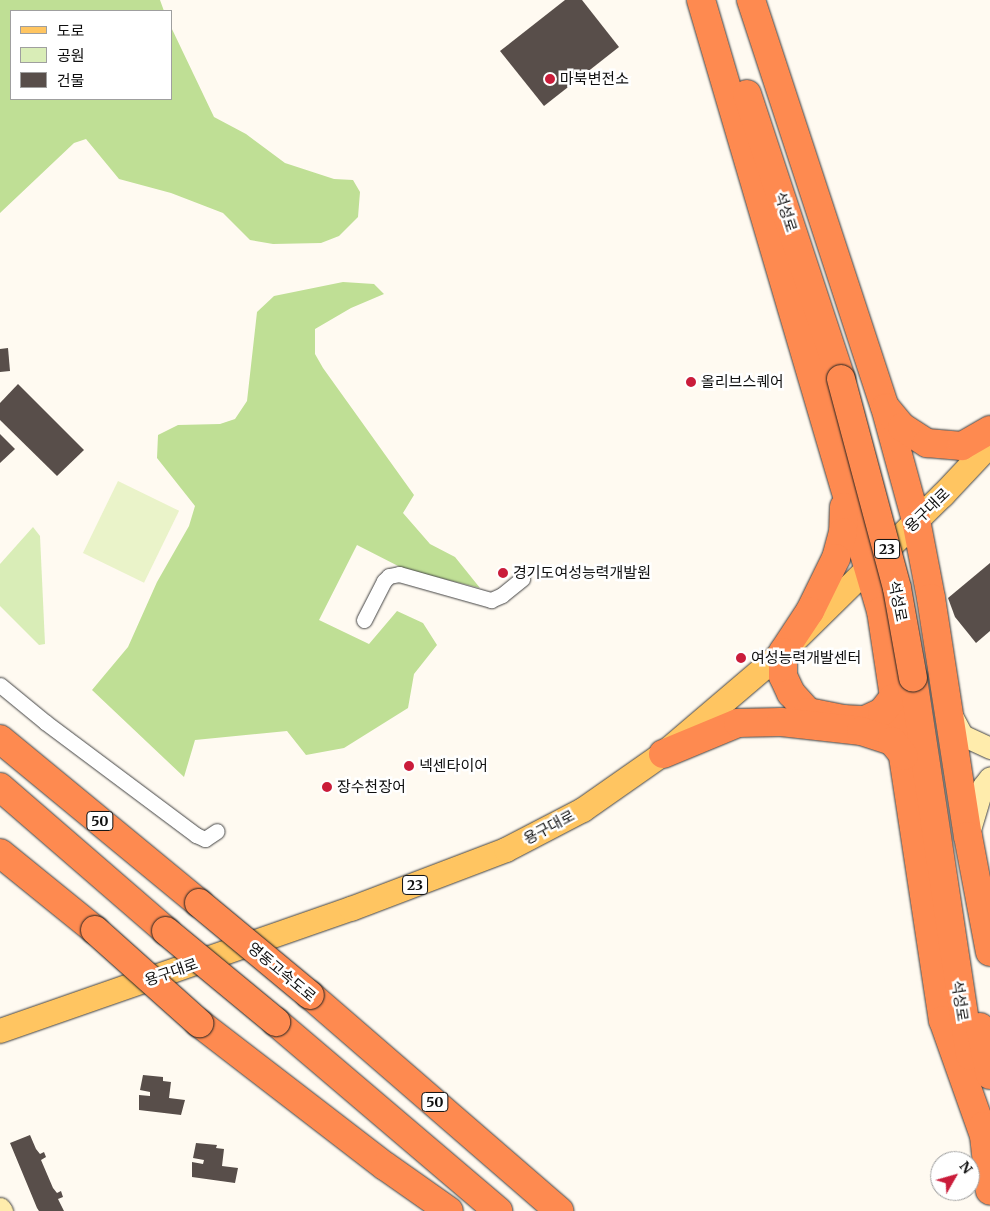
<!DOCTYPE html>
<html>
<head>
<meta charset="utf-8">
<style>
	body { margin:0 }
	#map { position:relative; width:990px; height:1211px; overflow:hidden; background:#fffaf1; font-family:Merriweather,"Noto Sans KR",serif }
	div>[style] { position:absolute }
	.green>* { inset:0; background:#d9edb7 }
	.forest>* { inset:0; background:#bfdf95 }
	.pitch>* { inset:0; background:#eaf3c9; transform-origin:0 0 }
	.building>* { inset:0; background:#584e4a }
	.roads { filter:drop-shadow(0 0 1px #424242) drop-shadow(0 0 1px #424242) }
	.street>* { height:15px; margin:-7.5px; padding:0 7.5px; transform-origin:7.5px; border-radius:7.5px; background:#fff }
	.secondary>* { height:21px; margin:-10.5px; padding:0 10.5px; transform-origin:10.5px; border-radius:10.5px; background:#ffecac }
	.primary>* { height:24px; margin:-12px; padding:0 12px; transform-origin:12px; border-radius:12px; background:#ffc561 }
	.highway>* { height:28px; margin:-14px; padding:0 14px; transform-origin:14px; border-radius:14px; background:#fe8a50 }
	.bridges { filter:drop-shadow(0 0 1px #202020) drop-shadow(0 0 1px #202020) }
	.highway-bridge>* { height:28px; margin:-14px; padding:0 14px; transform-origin:14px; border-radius:14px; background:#fe8a50 }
	.dots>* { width:14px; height:14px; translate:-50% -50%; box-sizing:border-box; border:2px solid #fff; border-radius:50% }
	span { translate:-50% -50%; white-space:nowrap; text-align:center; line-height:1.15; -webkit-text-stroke:5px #fff; paint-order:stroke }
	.shield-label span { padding:1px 4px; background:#fff; border:1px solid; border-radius:4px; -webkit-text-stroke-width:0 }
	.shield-label { font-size:14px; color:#0f0f0f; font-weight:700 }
	.poi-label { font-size:15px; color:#0f0f0f }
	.left { translate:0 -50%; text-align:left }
	.street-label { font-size:15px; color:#0f0f0f }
	.legend { position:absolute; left:10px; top:10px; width:162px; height:90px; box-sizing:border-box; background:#fff; border:1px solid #9f9f9f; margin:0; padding:6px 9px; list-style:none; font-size:15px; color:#0f0f0f }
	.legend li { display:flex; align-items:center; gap:10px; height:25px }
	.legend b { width:25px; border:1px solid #9f9f9f }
	.north { position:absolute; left:930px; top:1151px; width:50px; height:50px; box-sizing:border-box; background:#fff; border:1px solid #9f9f9f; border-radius:50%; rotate:52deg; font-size:14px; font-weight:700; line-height:20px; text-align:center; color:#0f0f0f }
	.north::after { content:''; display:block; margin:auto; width:18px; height:22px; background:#ca1c3a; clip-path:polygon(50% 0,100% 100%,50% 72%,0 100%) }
</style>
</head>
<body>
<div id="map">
	<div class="green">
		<i style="clip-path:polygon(33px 527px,40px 536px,45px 644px,39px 645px,0 606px,0 564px)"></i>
	</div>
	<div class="forest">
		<i style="clip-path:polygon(0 0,160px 0,164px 11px,11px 11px,11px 99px,171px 99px,171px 27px,214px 117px,246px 134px,285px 163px,334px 179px,353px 180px,360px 192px,358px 217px,339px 236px,321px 243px,273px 244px,250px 240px,223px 213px,171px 193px,119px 179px,86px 139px,74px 143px,0 213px)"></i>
		<i style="clip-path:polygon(343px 282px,374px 284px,384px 294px,351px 308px,315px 329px,315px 354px,323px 368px,414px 495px,403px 513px,430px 544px,455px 557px,480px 588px,404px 569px,357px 545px,319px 620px,369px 644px,397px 611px,423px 623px,437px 645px,414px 674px,408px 708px,344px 748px,306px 755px,287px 731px,195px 740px,184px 777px,92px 690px,128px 647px,157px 582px,189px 526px,195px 506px,157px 458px,158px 435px,178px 425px,220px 424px,235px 419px,247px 401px,257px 312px,274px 296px)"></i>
	</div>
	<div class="pitch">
		<i style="left:118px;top:481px;width:68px;height:80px;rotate:26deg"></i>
	</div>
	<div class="building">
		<i style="clip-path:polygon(565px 0,582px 0,619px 47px,544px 106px,500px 51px)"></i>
		<i style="clip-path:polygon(8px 348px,10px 371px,0 372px,0 349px)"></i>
		<i style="clip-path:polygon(18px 384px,84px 450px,57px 476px,0 420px,0 403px)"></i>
		<i style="clip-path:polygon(0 434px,15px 449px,0 463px)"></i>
		<i style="clip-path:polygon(990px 563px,990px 631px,976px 643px,955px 617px,948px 598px)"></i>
		<i style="clip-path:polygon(143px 1075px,163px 1077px,163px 1081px,171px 1082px,169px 1098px,185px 1100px,181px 1115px,139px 1110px,139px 1095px,150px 1096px,150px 1092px,140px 1090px)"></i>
		<i style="clip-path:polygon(30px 1135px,36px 1149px,40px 1154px,44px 1152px,46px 1157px,41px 1160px,53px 1188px,57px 1193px,61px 1191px,63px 1197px,58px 1199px,64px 1211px,39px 1211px,37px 1208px,10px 1143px)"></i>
		<i style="clip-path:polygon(196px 1143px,217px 1145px,216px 1148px,224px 1149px,222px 1166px,238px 1168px,235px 1183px,192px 1177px,192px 1162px,203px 1164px,204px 1160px,193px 1158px)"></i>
	</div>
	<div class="roads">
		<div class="street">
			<i style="left:364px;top:620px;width:44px;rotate:-62.9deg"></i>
			<i style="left:384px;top:581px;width:7px;rotate:-45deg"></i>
			<i style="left:389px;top:576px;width:10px;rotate:-11deg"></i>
			<i style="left:399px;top:574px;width:96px;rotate:15.8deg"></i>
			<i style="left:491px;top:600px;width:12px;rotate:-24deg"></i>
			<i style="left:502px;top:595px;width:26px;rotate:-39deg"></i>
			<i style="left:0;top:685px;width:58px;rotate:39.4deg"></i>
			<i style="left:45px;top:722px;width:189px;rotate:36.8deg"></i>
			<i style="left:196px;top:835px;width:10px;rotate:24deg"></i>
			<i style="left:205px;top:839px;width:14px;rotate:-34deg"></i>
		</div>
		<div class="secondary">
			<i style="left:951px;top:714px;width:24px;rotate:62deg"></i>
			<i style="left:962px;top:735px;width:31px;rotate:25deg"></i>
			<i style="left:969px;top:833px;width:49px;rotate:-73.4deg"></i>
			<i style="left:983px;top:786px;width:11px;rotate:-52deg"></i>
			<i style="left:0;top:1208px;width:4px;rotate:56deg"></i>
		</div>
		<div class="primary">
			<i style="left:0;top:1031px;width:372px;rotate:-19.2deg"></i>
			<i style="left:351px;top:909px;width:166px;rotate:-20.8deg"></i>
			<i style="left:506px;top:850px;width:87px;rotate:-27.5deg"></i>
			<i style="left:583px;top:810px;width:98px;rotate:-35deg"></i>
			<i style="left:663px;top:754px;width:157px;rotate:-40.4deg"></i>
			<i style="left:783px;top:652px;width:224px;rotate:-44.5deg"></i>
			<i style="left:943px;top:495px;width:69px;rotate:-46.8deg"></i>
		</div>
		<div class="highway">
			<i style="left:701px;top:0;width:637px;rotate:73.59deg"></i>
			<i style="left:881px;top:611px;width:414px;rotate:81.4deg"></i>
			<i style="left:943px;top:1020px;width:132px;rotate:70.5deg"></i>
			<i style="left:751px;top:0;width:428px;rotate:71.8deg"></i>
			<i style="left:885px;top:407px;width:117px;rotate:74.7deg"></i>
			<i style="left:916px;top:520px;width:79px;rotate:79.1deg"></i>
			<i style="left:931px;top:598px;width:241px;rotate:81.2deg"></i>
			<i style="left:968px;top:836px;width:118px;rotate:79.3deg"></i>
			<i style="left:747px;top:94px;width:300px;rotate:71.7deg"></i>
			<i style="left:886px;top:408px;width:25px;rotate:50deg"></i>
			<i style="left:902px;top:427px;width:30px;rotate:33deg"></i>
			<i style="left:927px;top:443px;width:35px;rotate:5deg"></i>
			<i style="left:962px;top:446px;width:32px;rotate:-30deg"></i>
			<i style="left:844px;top:507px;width:25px;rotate:92deg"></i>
			<i style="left:843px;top:532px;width:27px;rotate:105deg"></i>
			<i style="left:836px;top:558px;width:59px;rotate:116.1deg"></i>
			<i style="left:810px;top:611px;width:49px;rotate:123.4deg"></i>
			<i style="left:783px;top:652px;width:24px;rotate:90deg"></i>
			<i style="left:783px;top:676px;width:19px;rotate:65deg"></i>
			<i style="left:791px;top:693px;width:25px;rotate:48deg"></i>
			<i style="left:808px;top:712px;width:36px;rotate:11deg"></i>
			<i style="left:843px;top:719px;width:22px;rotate:3deg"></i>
			<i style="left:865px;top:720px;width:19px;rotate:-25deg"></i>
			<i style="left:882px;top:712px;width:18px;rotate:-52deg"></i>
			<i style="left:913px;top:678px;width:382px;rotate:81.4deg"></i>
			<i style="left:0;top:739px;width:258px;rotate:39.5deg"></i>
			<i style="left:663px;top:754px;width:81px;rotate:-22.5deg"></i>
			<i style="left:738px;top:723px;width:43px;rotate:-1.3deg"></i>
			<i style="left:781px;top:722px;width:81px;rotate:6.4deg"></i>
			<i style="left:861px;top:731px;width:33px;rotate:18deg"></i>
			<i style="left:892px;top:741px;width:19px;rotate:51deg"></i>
			<i style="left:0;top:787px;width:220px;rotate:40.9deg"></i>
			<i style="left:0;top:853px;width:122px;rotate:39deg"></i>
			<i style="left:310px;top:995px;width:330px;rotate:40.9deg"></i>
			<i style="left:276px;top:1022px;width:292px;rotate:40.4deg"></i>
			<i style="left:199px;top:1023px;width:235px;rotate:37.6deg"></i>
			<i style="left:385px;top:1166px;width:78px;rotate:35.1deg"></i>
			<i style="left:980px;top:1027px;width:49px;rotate:78.2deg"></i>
			<i style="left:983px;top:1126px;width:65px;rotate:83.9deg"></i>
		</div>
	</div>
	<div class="bridges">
		<div class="highway-bridge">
			<i style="left:841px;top:379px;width:216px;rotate:75deg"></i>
			<i style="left:897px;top:588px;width:91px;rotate:79.9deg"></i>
			<i style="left:199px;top:903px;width:144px;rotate:39.7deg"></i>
			<i style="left:95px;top:930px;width:140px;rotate:41.8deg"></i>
			<i style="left:166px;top:931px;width:143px;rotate:39.6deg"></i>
		</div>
	</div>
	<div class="dots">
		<i style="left:550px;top:79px;background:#ca1c3a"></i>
		<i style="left:691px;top:382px;background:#ca1c3a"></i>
		<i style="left:503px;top:573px;background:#ca1c3a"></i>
		<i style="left:741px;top:658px;background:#ca1c3a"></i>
		<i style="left:409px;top:766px;background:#ca1c3a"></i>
		<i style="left:327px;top:787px;background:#ca1c3a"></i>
	</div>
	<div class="shield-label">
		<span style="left:887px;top:549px">23</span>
		<span style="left:100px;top:821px">50</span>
		<span style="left:415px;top:885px">23</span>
		<span style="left:435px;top:1102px">50</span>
	</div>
	<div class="poi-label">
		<span class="left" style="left:560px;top:79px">마북변전소</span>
		<span class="left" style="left:701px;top:382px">올리브스퀘어</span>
		<span class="left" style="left:513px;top:573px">경기도여성능력개발원</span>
		<span class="left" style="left:751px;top:658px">여성능력개발센터</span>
		<span class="left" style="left:419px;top:766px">넥센타이어</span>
		<span class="left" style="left:337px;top:787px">장수천장어</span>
	</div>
	<div class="street-label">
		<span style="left:786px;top:212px;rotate:72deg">석성로</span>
		<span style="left:927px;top:510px;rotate:-44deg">용구대로</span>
		<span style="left:898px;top:601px;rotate:79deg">석성로</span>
		<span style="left:549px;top:827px;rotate:-28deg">용구대로</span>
		<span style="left:171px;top:972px;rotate:-19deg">용구대로</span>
		<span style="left:282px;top:972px;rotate:40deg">영동고속도로</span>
		<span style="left:960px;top:1001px;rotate:81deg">석성로</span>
	</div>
	<ul class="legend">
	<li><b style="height:6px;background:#ffc561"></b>도로</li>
	<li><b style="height:14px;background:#d9edb7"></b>공원</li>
	<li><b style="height:14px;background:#584e4a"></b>건물</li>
	</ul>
	<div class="north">N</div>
</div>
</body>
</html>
